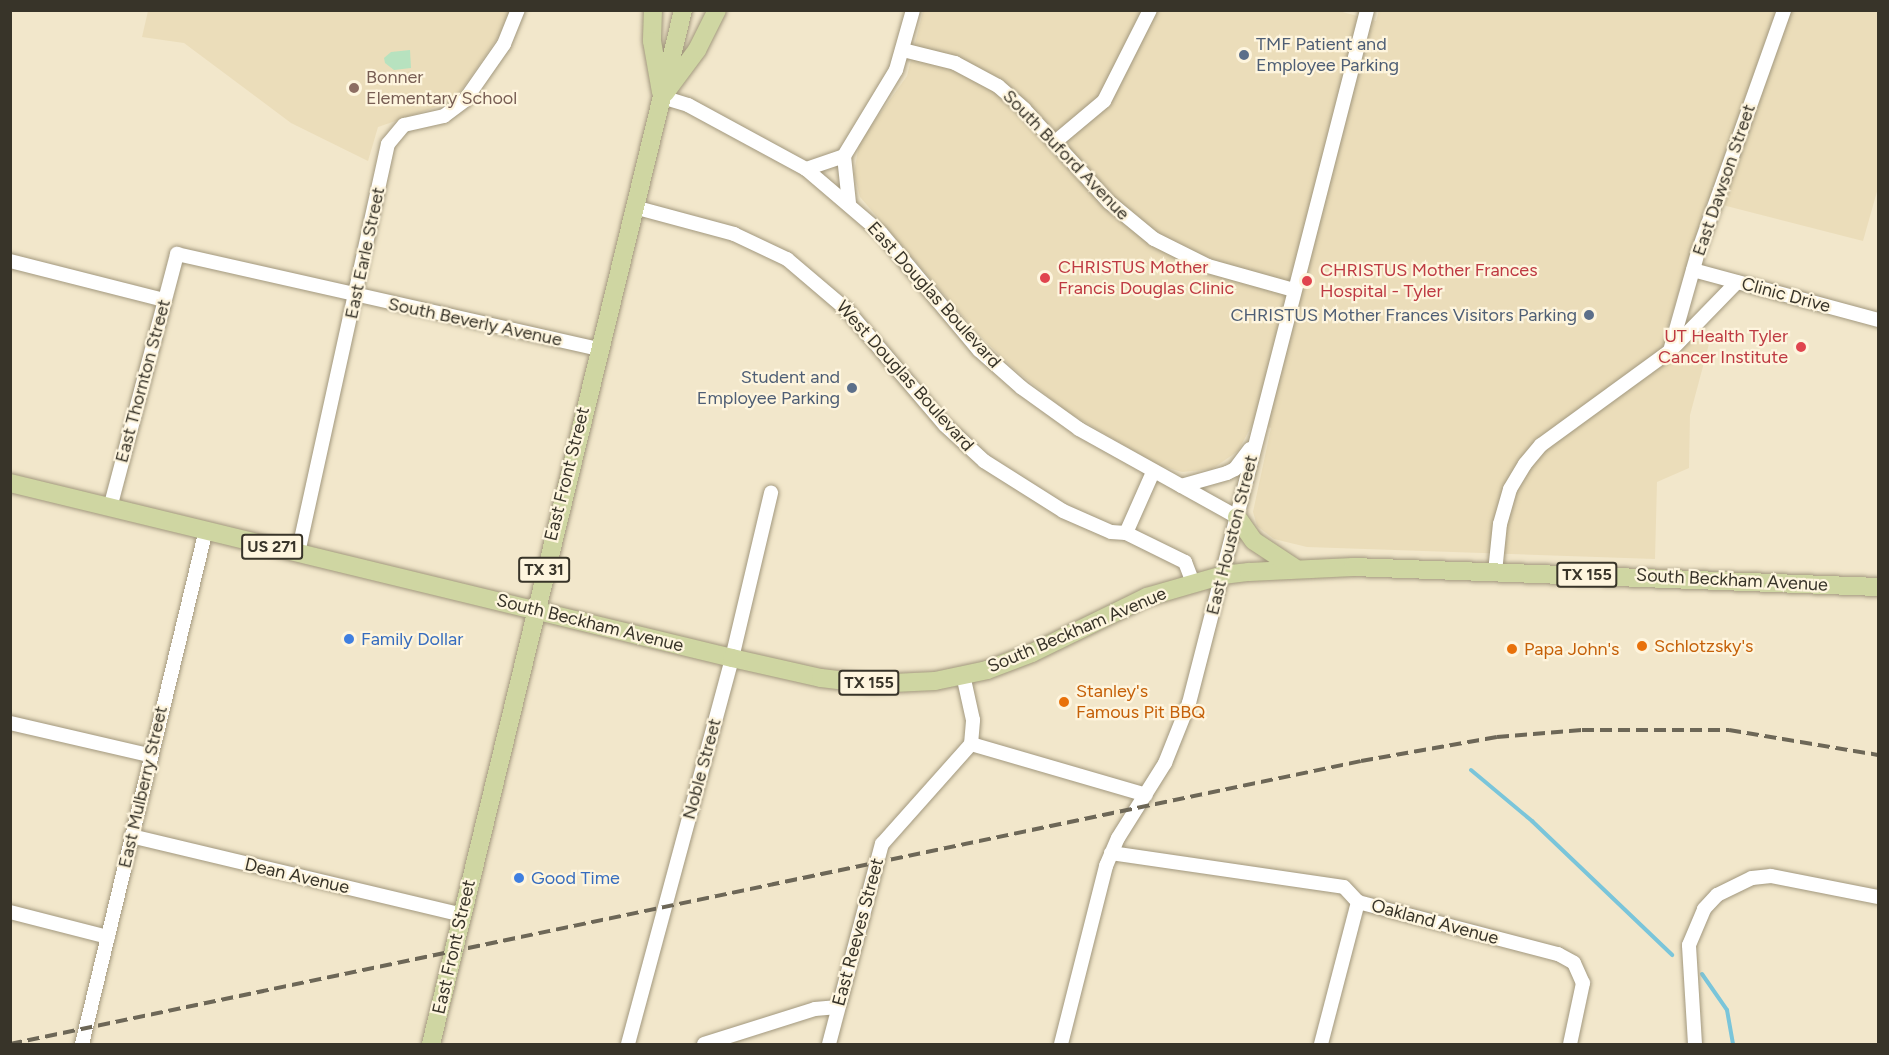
<!DOCTYPE html>
<html>
<head>
<meta charset="utf-8">
<style>
	body { margin:0 }
	#map { position:relative; width:1889px; height:1055px; overflow:hidden; background:#f2e7cb; font-family:Figtree,sans-serif }
	div>[style] { position:absolute }
	.built>* { inset:0; background:#ebddba }
	.green>* { inset:0; background:#b7e2bf }
	.stream>* { height:4px; margin:-2px; padding:0 2px; transform-origin:2px; border-radius:2px; background:#7ac5da }
	.roads { filter:drop-shadow(0 0 2px #a2987e) drop-shadow(0 0 2px #a2987e) }
	.minor>* { height:14px; margin:-7px; padding:0 7px; transform-origin:7px; border-radius:7px; background:#fff }
	.major>* { height:18px; margin:-9px; padding:0 9px; transform-origin:9px; border-radius:9px; background:#cfd6a2 }
	.rail>* { height:4px; margin-top:-2px; transform-origin:0; background:repeating-linear-gradient(90deg,#6d6757 0 12px,transparent 0 18px) }
	.dots>* { width:16px; height:16px; translate:-50% -50%; box-sizing:border-box; border:3px solid #fef5de; border-radius:50% }
	span { translate:-50% -50%; white-space:nowrap; text-align:center; line-height:1.15; -webkit-text-stroke:4.5px #fef5de; paint-order:stroke }
	.shield-label span { padding:2px 4px; background:#fef5de; border:2px solid; border-radius:4px; -webkit-text-stroke-width:0 }
	.shield-label { font-size:16px; color:#383429; font-weight:700 }
	.service-label { font-size:18px; color:#4e5e75 }
	.left { translate:0 -50%; text-align:left }
	.right { translate:-100% -50%; text-align:right }
	.education-label { font-size:18px; color:#785e54 }
	.street-label { font-size:18px; color:#383429 }
	.health-label { font-size:18px; color:#be3a42 }
	.shop-label { font-size:18px; color:#366cbe }
	.food-label { font-size:18px; color:#c56008 }
	.frame { position:absolute; inset:0; border:12px solid #383429; pointer-events:none }
</style>
</head>
<body>
<div id="map">
	<div class="built">
		<i style="clip-path:polygon(1335px 10px,1376px 21px,1379px 10px,1878px 11px,1878px 188px,1863px 241px,1707px 201px,1666px 333px,1709px 344px,1690px 415px,1689px 468px,1657px 482px,1655px 559px,1307px 547px,1274px 539px,1257px 526px,1253px 512px,1271px 428px,1253px 423px,1238px 451px,1212px 469px,1182px 472px,1158px 465px,1066px 411px,1013px 368px,979px 335px,860px 197px,854px 174px,859px 143px,907px 76px,923px 11px)"></i>
		<i style="clip-path:polygon(148px 11px,510px 11px,499px 36px,460px 92px,442px 105px,378px 127px,368px 161px,291px 123px,184px 43px,142px 37px)"></i>
	</div>
	<div class="green">
		<i style="clip-path:polygon(410px 50px,411px 68px,394px 70px,385px 63px,384px 58px,391px 52px)"></i>
	</div>
	<div class="stream">
		<i style="left:1471px;top:770px;width:80px;rotate:39.9deg"></i>
		<i style="left:1532px;top:821px;width:194px;rotate:43.7deg"></i>
		<i style="left:1702px;top:974px;width:44px;rotate:55.2deg"></i>
		<i style="left:1727px;top:1010px;width:35px;rotate:80deg"></i>
	</div>
	<div class="roads">
		<div class="minor">
			<i style="left:903px;top:50px;width:54px;rotate:14deg"></i>
			<i style="left:955px;top:63px;width:49px;rotate:28.1deg"></i>
			<i style="left:998px;top:86px;width:35px;rotate:41deg"></i>
			<i style="left:1024px;top:109px;width:126px;rotate:47.6deg"></i>
			<i style="left:1109px;top:202px;width:58px;rotate:39.4deg"></i>
			<i style="left:1154px;top:239px;width:60px;rotate:26.6deg"></i>
			<i style="left:1208px;top:266px;width:89px;rotate:15.6deg"></i>
			<i style="left:662px;top:97px;width:27px;rotate:17deg"></i>
			<i style="left:688px;top:105px;width:134px;rotate:28.5deg"></i>
			<i style="left:806px;top:169px;width:99px;rotate:40.5deg"></i>
			<i style="left:881px;top:233px;width:153px;rotate:50.1deg"></i>
			<i style="left:979px;top:350px;width:57px;rotate:41.5deg"></i>
			<i style="left:1022px;top:388px;width:70px;rotate:35.7deg"></i>
			<i style="left:1079px;top:429px;width:181px;rotate:29.1deg"></i>
			<i style="left:1055px;top:142px;width:64px;rotate:-39.9deg"></i>
			<i style="left:1104px;top:101px;width:102px;rotate:-63.2deg"></i>
			<i style="left:806px;top:169px;width:40px;rotate:-18.9deg"></i>
			<i style="left:849px;top:203px;width:47px;rotate:-96.1deg"></i>
			<i style="left:844px;top:156px;width:100px;rotate:-58.8deg"></i>
			<i style="left:896px;top:70px;width:62px;rotate:-74.2deg"></i>
			<i style="left:634px;top:207px;width:104px;rotate:15.1deg"></i>
			<i style="left:734px;top:234px;width:59px;rotate:25.3deg"></i>
			<i style="left:787px;top:259px;width:79px;rotate:40.4deg"></i>
			<i style="left:847px;top:310px;width:151px;rotate:49.6deg"></i>
			<i style="left:945px;top:425px;width:53px;rotate:42.7deg"></i>
			<i style="left:984px;top:461px;width:93px;rotate:32.3deg"></i>
			<i style="left:1063px;top:511px;width:52px;rotate:23.6deg"></i>
			<i style="left:1111px;top:532px;width:15px;rotate:4deg"></i>
			<i style="left:1126px;top:533px;width:66px;rotate:26.2deg"></i>
			<i style="left:1185px;top:562px;width:22px;rotate:69deg"></i>
			<i style="left:10px;top:261px;width:159px;rotate:14.2deg"></i>
			<i style="left:1693px;top:270px;width:192px;rotate:15.1deg"></i>
			<i style="left:1670px;top:351px;width:96px;rotate:-45.8deg"></i>
			<i style="left:1181px;top:486px;width:48px;rotate:-15.8deg"></i>
			<i style="left:1227px;top:473px;width:9px;rotate:-27deg"></i>
			<i style="left:1235px;top:469px;width:25px;rotate:-53deg"></i>
			<i style="left:110px;top:508px;width:263px;rotate:-75.2deg"></i>
			<i style="left:177px;top:254px;width:432px;rotate:12.7deg"></i>
			<i style="left:1126px;top:533px;width:67px;rotate:-66.1deg"></i>
			<i style="left:298px;top:553px;width:419px;rotate:-77.6deg"></i>
			<i style="left:388px;top:144px;width:25px;rotate:-50deg"></i>
			<i style="left:404px;top:125px;width:41px;rotate:-12.7deg"></i>
			<i style="left:444px;top:116px;width:26px;rotate:-37deg"></i>
			<i style="left:465px;top:100px;width:68px;rotate:-55.1deg"></i>
			<i style="left:504px;top:44px;width:37px;rotate:-68deg"></i>
			<i style="left:1495px;top:572px;width:48px;rotate:-84.1deg"></i>
			<i style="left:1500px;top:524px;width:36px;rotate:-74deg"></i>
			<i style="left:1510px;top:489px;width:29px;rotate:-59deg"></i>
			<i style="left:1525px;top:464px;width:25px;rotate:-50deg"></i>
			<i style="left:1541px;top:445px;width:160px;rotate:-36.1deg"></i>
			<i style="left:1670px;top:351px;width:103px;rotate:-74.2deg"></i>
			<i style="left:1698px;top:252px;width:257px;rotate:-70.4deg"></i>
			<i style="left:10px;top:723px;width:143px;rotate:13deg"></i>
			<i style="left:971px;top:744px;width:182px;rotate:16.2deg"></i>
			<i style="left:131px;top:836px;width:340px;rotate:13.4deg"></i>
			<i style="left:1111px;top:853px;width:235px;rotate:8.3deg"></i>
			<i style="left:1344px;top:887px;width:21px;rotate:47deg"></i>
			<i style="left:1358px;top:902px;width:207px;rotate:14.6deg"></i>
			<i style="left:1558px;top:954px;width:18px;rotate:29deg"></i>
			<i style="left:1574px;top:963px;width:22px;rotate:66deg"></i>
			<i style="left:1583px;top:983px;width:62px;rotate:102deg"></i>
			<i style="left:10px;top:912px;width:101px;rotate:14.3deg"></i>
			<i style="left:82px;top:1044px;width:529px;rotate:-76.44deg"></i>
			<i style="left:628px;top:1044px;width:400px;rotate:-74.9deg"></i>
			<i style="left:732px;top:658px;width:170px;rotate:-76.7deg"></i>
			<i style="left:704px;top:1044px;width:116px;rotate:-17.5deg"></i>
			<i style="left:815px;top:1009px;width:23px;rotate:-5deg"></i>
			<i style="left:829px;top:1044px;width:207px;rotate:-75.2deg"></i>
			<i style="left:882px;top:844px;width:134px;rotate:-48.3deg"></i>
			<i style="left:971px;top:744px;width:24px;rotate:-85deg"></i>
			<i style="left:973px;top:720px;width:46px;rotate:-102.5deg"></i>
			<i style="left:1061px;top:1044px;width:184px;rotate:-75.8deg"></i>
			<i style="left:1106px;top:866px;width:30px;rotate:-67deg"></i>
			<i style="left:1118px;top:838px;width:89px;rotate:-57.9deg"></i>
			<i style="left:1165px;top:763px;width:65px;rotate:-68.2deg"></i>
			<i style="left:1189px;top:703px;width:715px;rotate:-75.59deg"></i>
			<i style="left:1321px;top:1044px;width:147px;rotate:-75.4deg"></i>
			<i style="left:1695px;top:1044px;width:99px;rotate:-93.5deg"></i>
			<i style="left:1689px;top:945px;width:39px;rotate:-67deg"></i>
			<i style="left:1704px;top:909px;width:19px;rotate:-47deg"></i>
			<i style="left:1717px;top:895px;width:39px;rotate:-26deg"></i>
			<i style="left:1752px;top:878px;width:19px;rotate:-6deg"></i>
			<i style="left:1771px;top:876px;width:109px;rotate:11.1deg"></i>
		</div>
		<div class="major">
			<i style="left:653px;top:10px;width:31px;rotate:92deg"></i>
			<i style="left:652px;top:41px;width:52px;rotate:80deg"></i>
			<i style="left:665px;top:93px;width:54px;rotate:-53.3deg"></i>
			<i style="left:697px;top:50px;width:45px;rotate:-63.4deg"></i>
			<i style="left:10px;top:483px;width:743px;rotate:13.62deg"></i>
			<i style="left:732px;top:658px;width:91px;rotate:12.7deg"></i>
			<i style="left:821px;top:678px;width:51px;rotate:6.7deg"></i>
			<i style="left:872px;top:684px;width:63px;rotate:-2.7deg"></i>
			<i style="left:935px;top:681px;width:53px;rotate:-11.9deg"></i>
			<i style="left:987px;top:670px;width:48px;rotate:-20.7deg"></i>
			<i style="left:1032px;top:653px;width:128px;rotate:-26deg"></i>
			<i style="left:1147px;top:597px;width:79px;rotate:-16.1deg"></i>
			<i style="left:1223px;top:575px;width:26px;rotate:-7deg"></i>
			<i style="left:1249px;top:572px;width:104px;rotate:-2.8deg"></i>
			<i style="left:1353px;top:567px;width:525px;rotate:2.18deg"></i>
			<i style="left:1237px;top:517px;width:29px;rotate:55deg"></i>
			<i style="left:1254px;top:541px;width:49px;rotate:33.4deg"></i>
			<i style="left:431px;top:1044px;width:1064px;rotate:-76.3deg"></i>
		</div>
	</div>
	<div class="rail">
		<i style="left:10px;top:1044px;width:1380px;rotate:-11.83deg"></i>
		<i style="left:1361px;top:761px;width:138px;rotate:-10deg"></i>
		<i style="left:1497px;top:737px;width:85px;rotate:-4.7deg"></i>
		<i style="left:1582px;top:730px;width:147px"></i>
		<i style="left:1729px;top:730px;width:151px;rotate:9.5deg"></i>
	</div>
	<div class="dots">
		<i style="left:1244px;top:55px;background:#5c6f8a"></i>
		<i style="left:354px;top:88px;background:#8d6e63"></i>
		<i style="left:1045px;top:278px;background:#e0444e"></i>
		<i style="left:1307px;top:281px;background:#e0444e"></i>
		<i style="left:1589px;top:315px;background:#5c6f8a"></i>
		<i style="left:1801px;top:347px;background:#e0444e"></i>
		<i style="left:852px;top:388px;background:#5c6f8a"></i>
		<i style="left:349px;top:639px;background:#3f7fe0"></i>
		<i style="left:1642px;top:646px;background:#e8710a"></i>
		<i style="left:1512px;top:649px;background:#e8710a"></i>
		<i style="left:1064px;top:702px;background:#e8710a"></i>
		<i style="left:519px;top:878px;background:#3f7fe0"></i>
	</div>
	<div class="shield-label">
		<span style="left:272px;top:547px">US 271</span>
		<span style="left:544px;top:570px">TX 31</span>
		<span style="left:1587px;top:575px">TX 155</span>
		<span style="left:869px;top:683px">TX 155</span>
	</div>
	<div class="service-label">
		<span class="left" style="left:1256px;top:55px">TMF Patient and<br>Employee Parking</span>
		<span class="right" style="left:1577px;top:315px">CHRISTUS Mother Frances Visitors Parking</span>
		<span class="right" style="left:840px;top:388px">Student and<br>Employee Parking</span>
	</div>
	<div class="education-label">
		<span class="left" style="left:366px;top:88px">Bonner<br>Elementary School</span>
	</div>
	<div class="street-label">
		<span style="left:1066px;top:155px;rotate:46deg">South Buford Avenue</span>
		<span style="left:1724px;top:180px;rotate:-71deg">East Dawson Street</span>
		<span style="left:365px;top:253px;rotate:-78deg">East Earle Street</span>
		<span style="left:934px;top:295px;rotate:48deg">East Douglas Boulevard</span>
		<span style="left:1786px;top:295px;rotate:15deg">Clinic Drive</span>
		<span style="left:475px;top:322px;rotate:12deg">South Beverly Avenue</span>
		<span style="left:905px;top:376px;rotate:48deg">West Douglas Boulevard</span>
		<span style="left:143px;top:381px;rotate:-75deg">East Thornton Street</span>
		<span style="left:567px;top:474px;rotate:-76deg">East Front Street</span>
		<span style="left:1232px;top:535px;rotate:-76deg">East Houston Street</span>
		<span style="left:1732px;top:580px;rotate:3deg">South Beckham Avenue</span>
		<span style="left:590px;top:623px;rotate:14deg">South Beckham Avenue</span>
		<span style="left:1077px;top:630px;rotate:-23deg">South Beckham Avenue</span>
		<span style="left:702px;top:769px;rotate:-75deg">Noble Street</span>
		<span style="left:143px;top:787px;rotate:-77deg">East Mulberry Street</span>
		<span style="left:297px;top:876px;rotate:13deg">Dean Avenue</span>
		<span style="left:1435px;top:922px;rotate:15deg">Oakland Avenue</span>
		<span style="left:858px;top:932px;rotate:-75deg">East Reeves Street</span>
		<span style="left:454px;top:947px;rotate:-77deg">East Front Street</span>
	</div>
	<div class="health-label">
		<span class="left" style="left:1058px;top:278px">CHRISTUS Mother<br>Francis Douglas Clinic</span>
		<span class="left" style="left:1320px;top:281px">CHRISTUS Mother Frances<br>Hospital - Tyler</span>
		<span class="right" style="left:1788px;top:347px">UT Health Tyler<br>Cancer Institute</span>
	</div>
	<div class="shop-label">
		<span class="left" style="left:361px;top:639px">Family Dollar</span>
		<span class="left" style="left:531px;top:878px">Good Time</span>
	</div>
	<div class="food-label">
		<span class="left" style="left:1654px;top:646px">Schlotzsky's</span>
		<span class="left" style="left:1524px;top:649px">Papa John's</span>
		<span class="left" style="left:1076px;top:702px">Stanley's<br>Famous Pit BBQ</span>
	</div>
	<div class="frame"></div>
</div>
</body>
</html>
